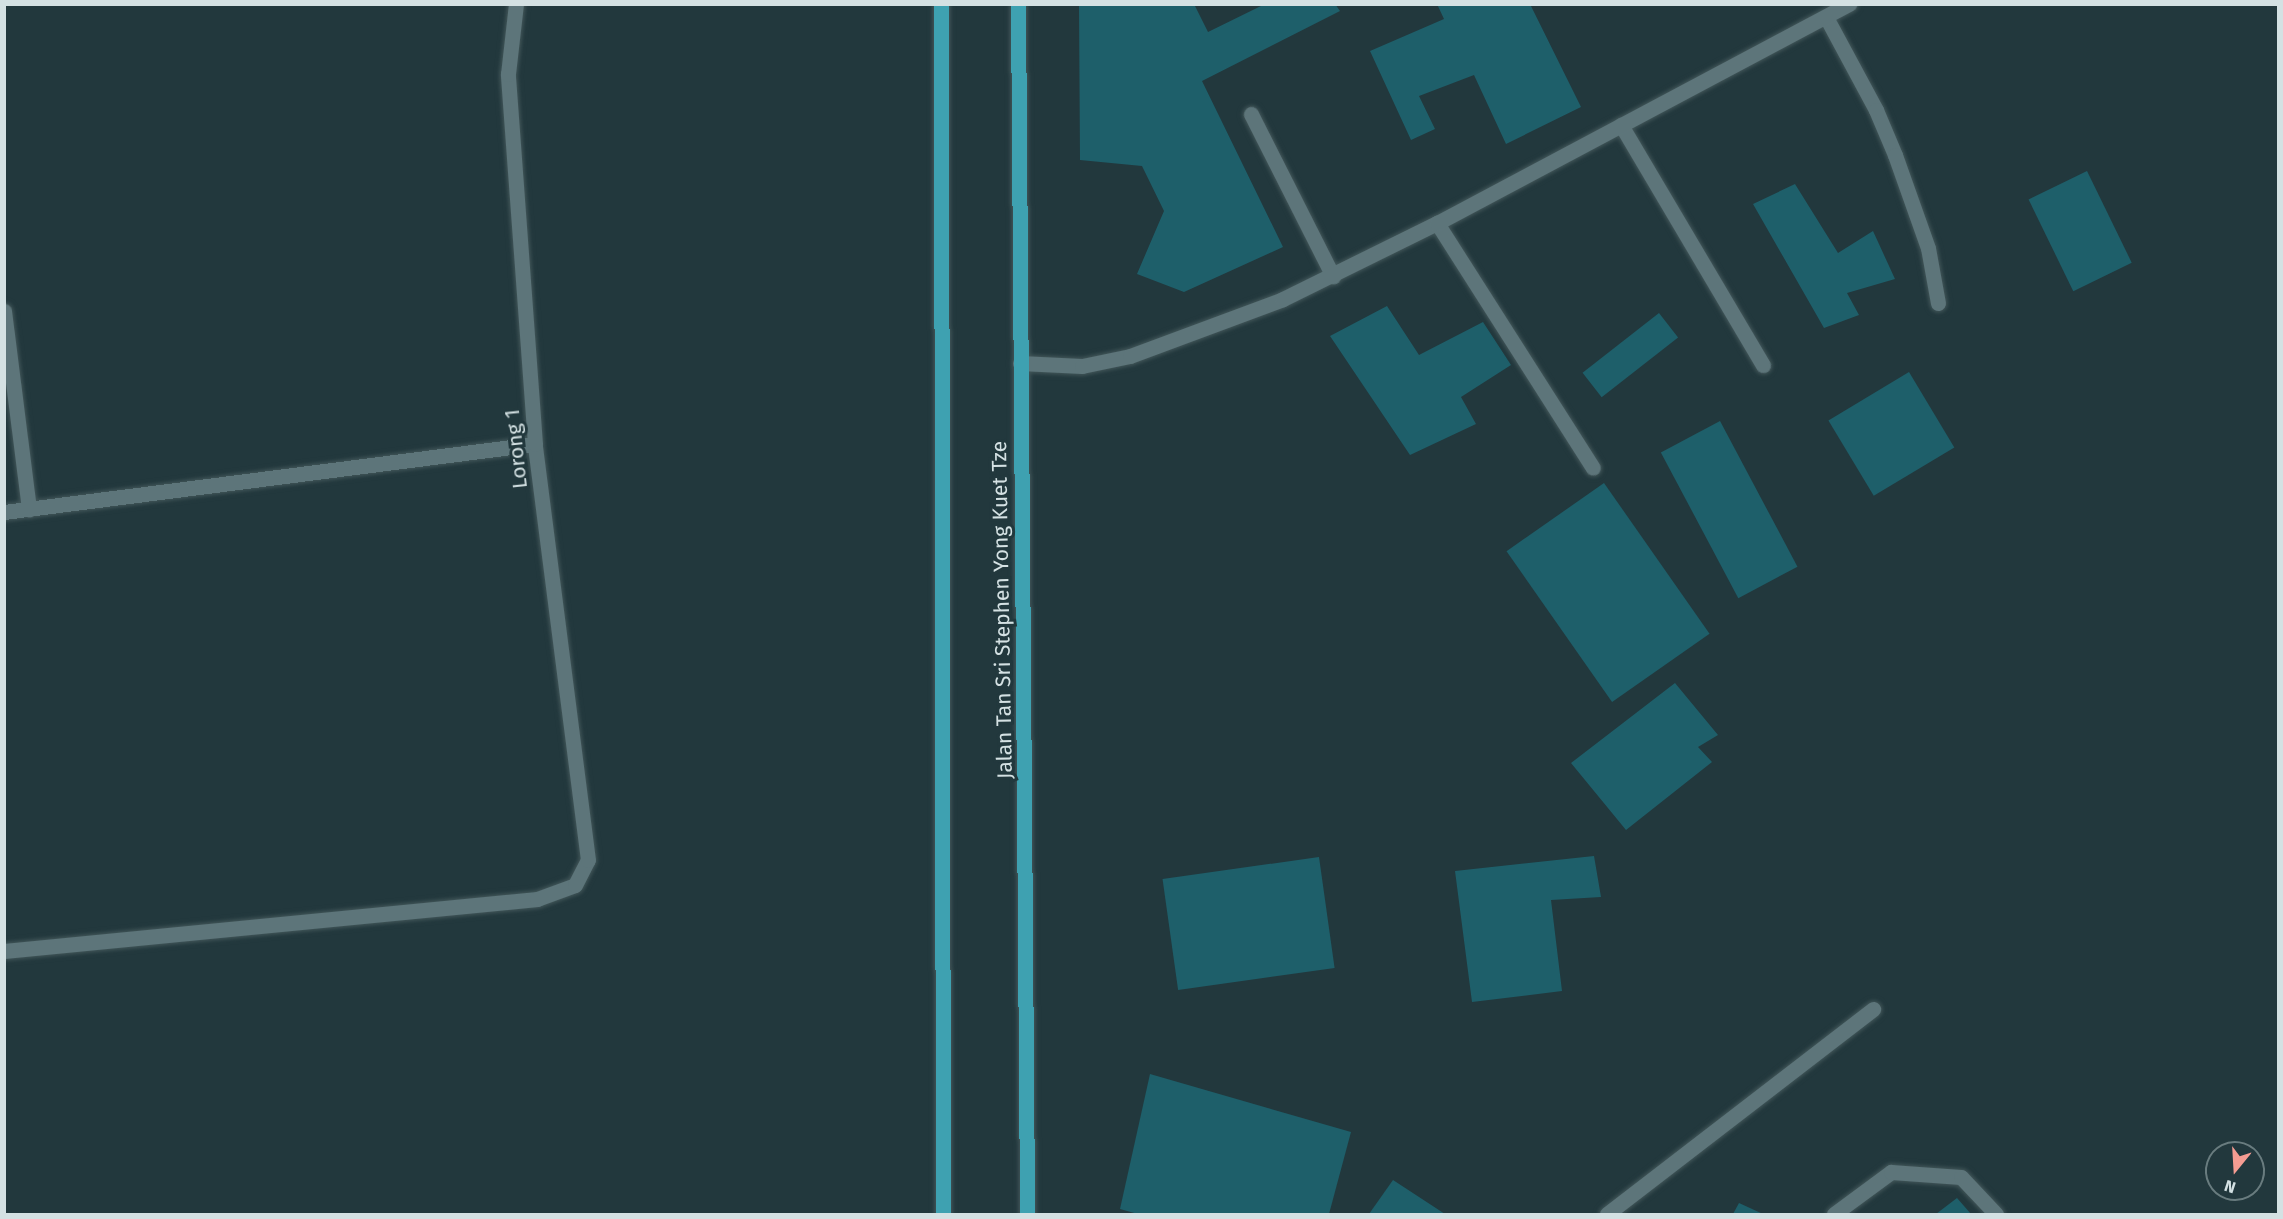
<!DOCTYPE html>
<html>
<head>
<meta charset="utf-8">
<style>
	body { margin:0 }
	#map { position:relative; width:2283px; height:1219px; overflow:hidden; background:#22383d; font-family:"Fira Sans",sans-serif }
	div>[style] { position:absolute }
	.building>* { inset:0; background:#1e5f6a; transform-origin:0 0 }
	.roads { filter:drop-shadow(0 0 2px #425659) drop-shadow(0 0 2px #425659) }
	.minor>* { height:15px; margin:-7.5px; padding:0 7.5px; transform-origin:7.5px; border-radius:7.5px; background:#5d757a }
	.major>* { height:15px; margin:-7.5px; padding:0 7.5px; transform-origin:7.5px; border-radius:7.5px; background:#3ea1b1 }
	span { translate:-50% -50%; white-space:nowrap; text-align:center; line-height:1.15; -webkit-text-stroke:6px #22383d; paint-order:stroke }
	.street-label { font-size:21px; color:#d4e1e3 }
	.frame { position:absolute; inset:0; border:6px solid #d4e1e3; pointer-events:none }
	.north { position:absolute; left:2205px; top:1141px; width:60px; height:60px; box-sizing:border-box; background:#22383d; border:2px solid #697c7f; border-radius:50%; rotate:198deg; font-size:16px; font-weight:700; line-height:24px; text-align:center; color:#d4e1e3 }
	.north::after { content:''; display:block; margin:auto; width:21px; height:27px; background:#f59c92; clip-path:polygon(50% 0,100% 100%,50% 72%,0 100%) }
</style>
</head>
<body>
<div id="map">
	<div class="building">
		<i style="clip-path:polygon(1079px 4px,1194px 4px,1208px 32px,1265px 4px,1335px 4px,1340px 11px,1202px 81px,1283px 247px,1184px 292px,1137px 274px,1164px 211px,1142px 166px,1080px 160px)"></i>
		<i style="clip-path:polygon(1437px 4px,1530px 4px,1581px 107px,1506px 144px,1474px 75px,1419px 96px,1435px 129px,1411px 140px,1370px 51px,1444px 19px)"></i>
		<i style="left:2087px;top:171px;width:102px;height:65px;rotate:64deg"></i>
		<i style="clip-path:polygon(1795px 184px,1838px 253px,1873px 231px,1895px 279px,1847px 293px,1859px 315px,1824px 328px,1753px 204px)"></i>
		<i style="clip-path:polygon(1387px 306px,1419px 355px,1483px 322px,1511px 365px,1461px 397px,1476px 424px,1410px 455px,1330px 336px)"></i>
		<i style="left:1659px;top:313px;width:31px;height:97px;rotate:52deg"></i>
		<i style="left:1909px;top:372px;width:88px;height:94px;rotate:59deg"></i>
		<i style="left:1720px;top:421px;width:165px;height:67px;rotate:62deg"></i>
		<i style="left:1604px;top:483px;width:184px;height:119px;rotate:55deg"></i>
		<i style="clip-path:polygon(1675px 683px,1718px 735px,1698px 747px,1712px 762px,1626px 830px,1571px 763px)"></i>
		<i style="clip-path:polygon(1594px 856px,1601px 897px,1551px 900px,1562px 991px,1472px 1002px,1455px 871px)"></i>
		<i style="left:1319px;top:857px;width:112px;height:158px;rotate:82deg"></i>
		<i style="clip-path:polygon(1150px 1074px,1351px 1132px,1329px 1214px,1138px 1214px,1120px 1209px)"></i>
		<i style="clip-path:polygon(1393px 1180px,1445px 1214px,1369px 1214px)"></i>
		<i style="clip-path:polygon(1957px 1198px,1971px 1214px,1936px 1214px)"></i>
		<i style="clip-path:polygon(1739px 1203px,1763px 1214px,1733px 1214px)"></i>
	</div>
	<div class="roads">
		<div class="minor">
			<i style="left:1826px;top:17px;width:106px;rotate:61.7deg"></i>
			<i style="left:1876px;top:110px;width:49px;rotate:67.1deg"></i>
			<i style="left:1895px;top:155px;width:99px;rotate:70.5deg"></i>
			<i style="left:1928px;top:248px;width:56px;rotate:79.7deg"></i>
			<i style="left:1251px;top:114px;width:182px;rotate:63.2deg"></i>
			<i style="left:1621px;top:125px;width:279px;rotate:59.4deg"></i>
			<i style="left:1437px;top:223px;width:290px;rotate:57.5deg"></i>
			<i style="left:4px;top:311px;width:200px;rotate:82.8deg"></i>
			<i style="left:1020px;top:363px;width:62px;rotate:2.8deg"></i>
			<i style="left:1082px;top:366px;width:49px;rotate:-11.8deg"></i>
			<i style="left:1130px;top:356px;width:163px;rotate:-20.4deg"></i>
			<i style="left:1283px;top:299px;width:172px;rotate:-26.3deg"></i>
			<i style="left:1437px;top:223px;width:467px;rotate:-28deg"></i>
			<i style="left:4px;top:512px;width:535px;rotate:-7.3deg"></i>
			<i style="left:4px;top:951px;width:536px;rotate:-5.57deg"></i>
			<i style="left:537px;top:899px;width:40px;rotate:-20.2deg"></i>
			<i style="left:575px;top:885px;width:28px;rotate:-63deg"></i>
			<i style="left:588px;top:860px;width:419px;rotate:-97.3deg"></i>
			<i style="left:535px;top:444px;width:371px;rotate:-94.2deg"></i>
			<i style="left:508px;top:74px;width:70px;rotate:-83.5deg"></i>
			<i style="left:1607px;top:1214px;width:336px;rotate:-37.6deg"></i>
			<i style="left:1834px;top:1214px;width:71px;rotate:-36.4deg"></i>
			<i style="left:1891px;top:1172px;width:70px;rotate:4.1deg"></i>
			<i style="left:1961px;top:1177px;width:51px;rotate:46.6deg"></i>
		</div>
		<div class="major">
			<i style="left:941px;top:4px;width:1210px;rotate:89.91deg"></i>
			<i style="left:1018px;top:4px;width:1210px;rotate:89.57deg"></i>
		</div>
	</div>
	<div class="street-label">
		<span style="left:516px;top:449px;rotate:-96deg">Lorong 1</span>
		<span style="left:1002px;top:610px;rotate:-91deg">Jalan Tan Sri Stephen Yong Kuet Tze</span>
	</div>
	<div class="frame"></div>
	<div class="north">N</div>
</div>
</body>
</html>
